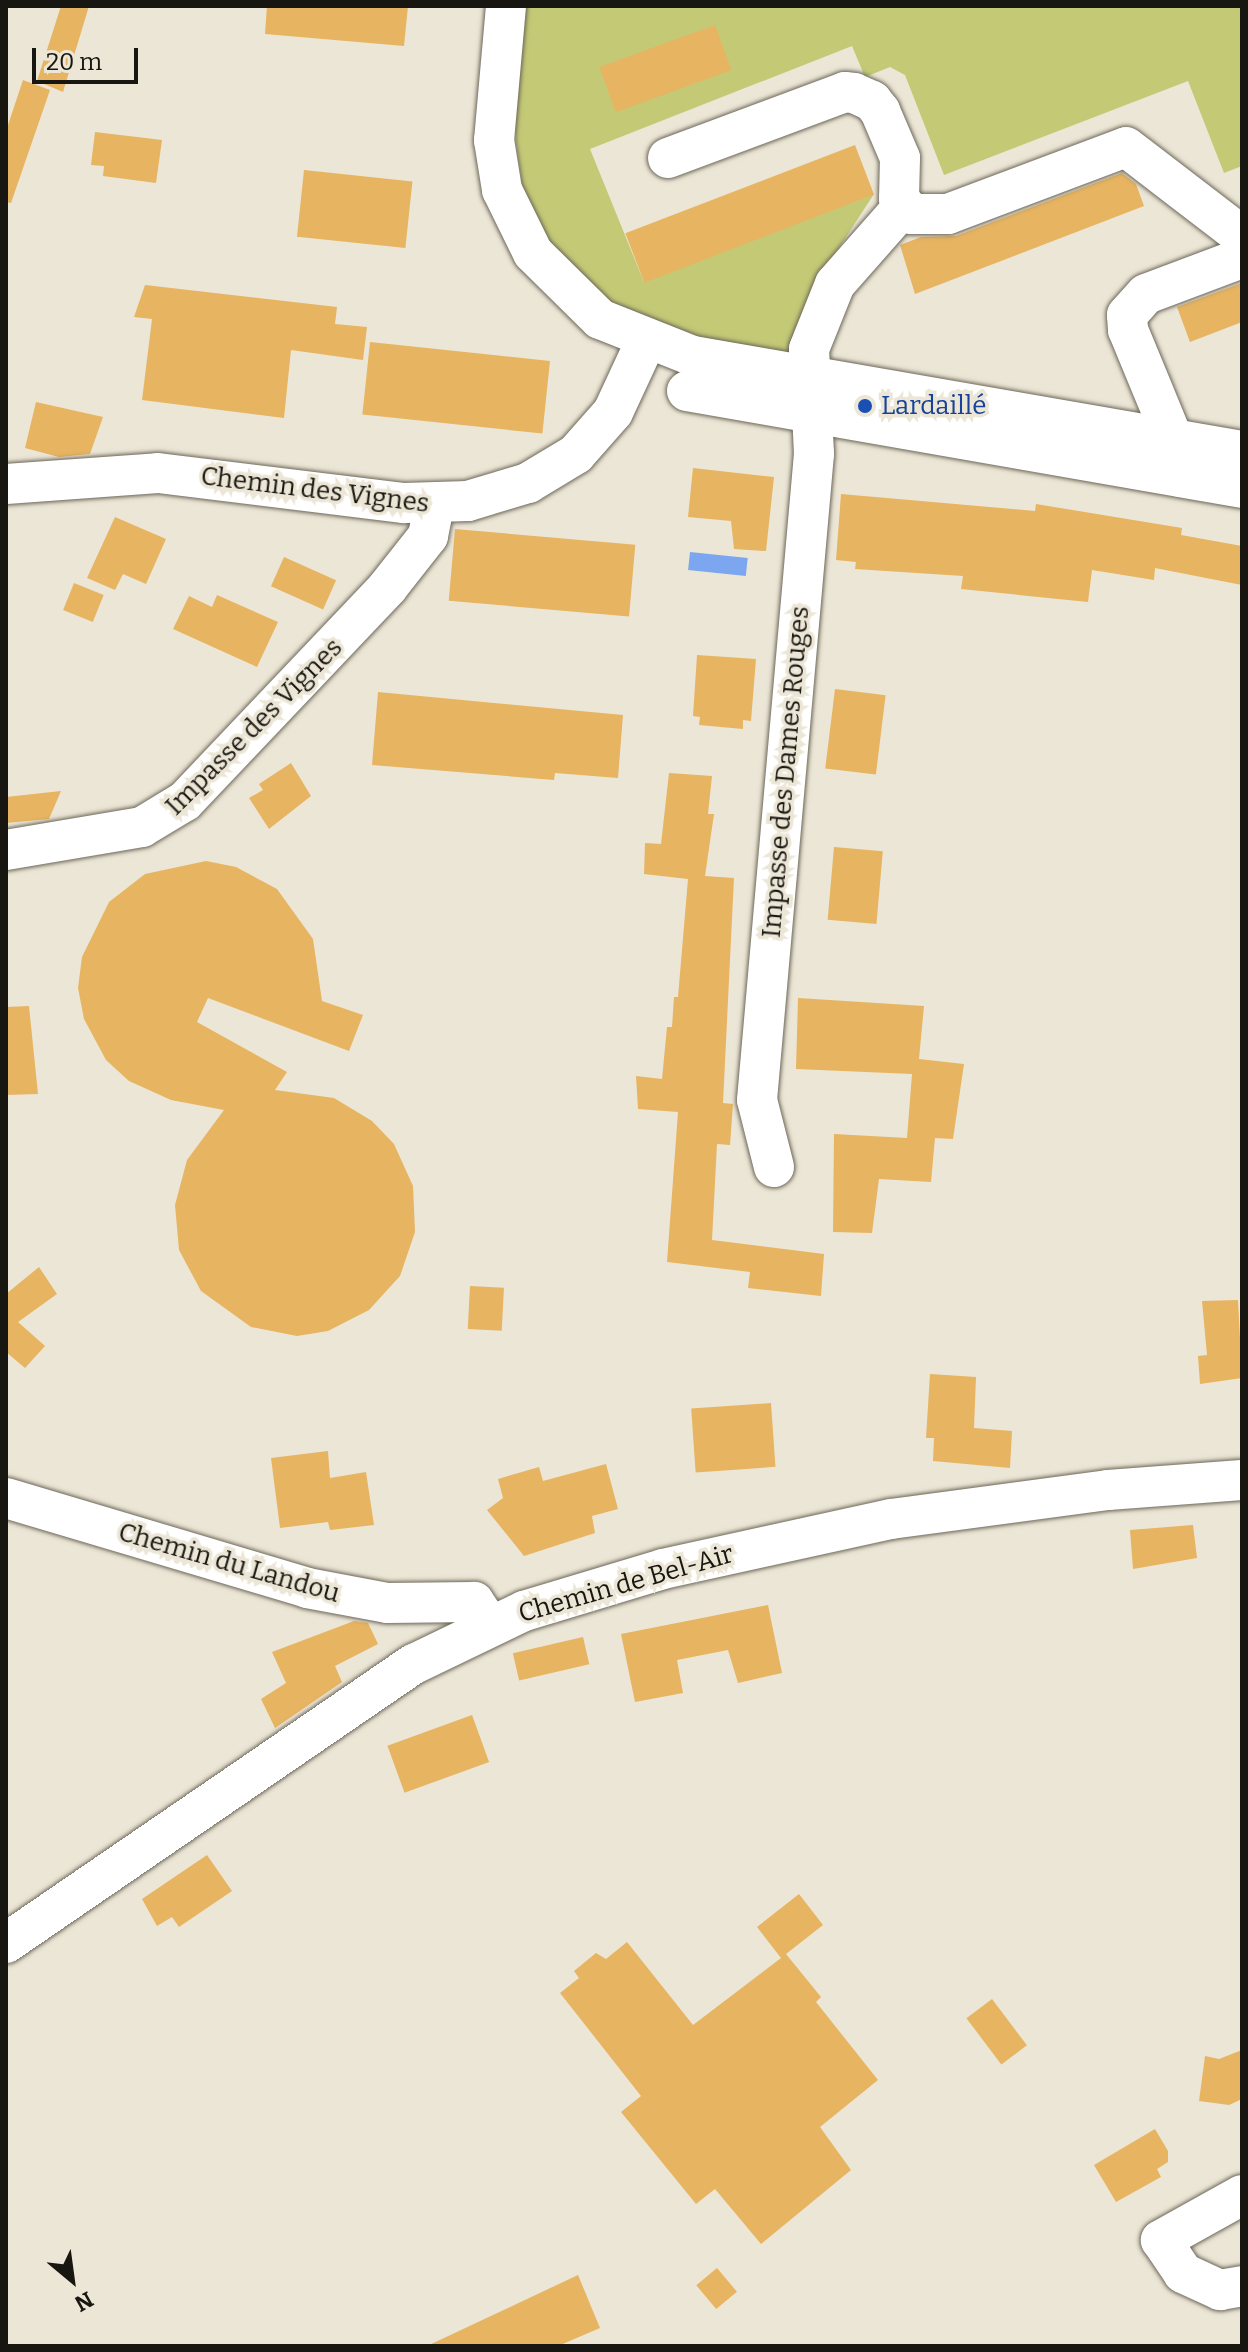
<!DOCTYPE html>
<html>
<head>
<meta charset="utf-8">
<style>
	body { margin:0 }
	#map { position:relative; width:1248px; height:2352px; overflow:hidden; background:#ece6d6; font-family:Bitter,serif }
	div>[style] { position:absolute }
	.green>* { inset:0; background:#c4c976 }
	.water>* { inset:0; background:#7ca6ef; transform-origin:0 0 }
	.building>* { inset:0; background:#e7b461; transform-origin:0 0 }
	.roads { filter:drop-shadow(0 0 2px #6c6759) drop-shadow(0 0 2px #6c6759) }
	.minor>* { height:40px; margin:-20px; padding:0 20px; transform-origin:20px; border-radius:20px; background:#fff }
	.dots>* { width:22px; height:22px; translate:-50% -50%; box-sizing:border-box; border:4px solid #ece6d6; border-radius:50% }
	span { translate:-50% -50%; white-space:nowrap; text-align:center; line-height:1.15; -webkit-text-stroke:7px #ece6d6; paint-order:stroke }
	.transit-label { font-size:26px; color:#164399 }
	.left { translate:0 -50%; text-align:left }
	.street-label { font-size:26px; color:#181611 }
	.frame { position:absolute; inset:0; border:8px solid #181611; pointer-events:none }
	.north { position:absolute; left:32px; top:2240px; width:80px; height:80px; -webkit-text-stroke:6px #ece6d6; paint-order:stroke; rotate:151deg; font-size:22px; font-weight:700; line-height:32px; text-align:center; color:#181611 }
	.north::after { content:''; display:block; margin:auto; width:28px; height:36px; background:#181611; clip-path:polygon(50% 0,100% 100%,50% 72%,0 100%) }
	.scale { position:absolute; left:32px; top:48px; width:106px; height:36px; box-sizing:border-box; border:4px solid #181611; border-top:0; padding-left:10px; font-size:24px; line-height:28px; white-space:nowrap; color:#181611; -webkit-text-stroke:6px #ece6d6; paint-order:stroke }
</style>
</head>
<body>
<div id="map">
	<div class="green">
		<i style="clip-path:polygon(521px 6px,1242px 6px,1242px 166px,1224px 173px,1188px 81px,944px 175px,905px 75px,890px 67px,865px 77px,852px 46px,590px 149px,644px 282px,874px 194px,812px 289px,793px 359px,700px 343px,606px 306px,539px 233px,523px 192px,516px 142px,513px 92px)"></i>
	</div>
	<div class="water">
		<i style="left:690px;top:552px;width:58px;height:18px;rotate:6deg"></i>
	</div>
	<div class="building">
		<i style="clip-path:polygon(61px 6px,89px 6px,63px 92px,37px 81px)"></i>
		<i style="clip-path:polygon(267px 6px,408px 6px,404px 46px,265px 34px)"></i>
		<i style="left:715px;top:25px;width:48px;height:123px;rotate:70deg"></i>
		<i style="clip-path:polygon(23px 80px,50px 90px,11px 203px,6px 202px,6px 131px)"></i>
		<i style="clip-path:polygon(95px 132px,162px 140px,156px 183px,103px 176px,104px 166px,91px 165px)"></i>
		<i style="left:855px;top:145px;width:53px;height:246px;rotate:69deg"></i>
		<i style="left:304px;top:170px;width:109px;height:67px;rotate:6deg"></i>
		<i style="clip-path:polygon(1122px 173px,1136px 184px,1144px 206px,915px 294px,900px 245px,921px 237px,956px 236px)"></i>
		<i style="clip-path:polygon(1242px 283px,1242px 322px,1190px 342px,1177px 307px)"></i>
		<i style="clip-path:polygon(145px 285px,337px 307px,335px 324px,367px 327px,363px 360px,291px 350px,284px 418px,142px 400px,152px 319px,134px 317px)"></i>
		<i style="left:370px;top:342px;width:181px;height:73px;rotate:6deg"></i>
		<i style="clip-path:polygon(36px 402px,103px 417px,90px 454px,59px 457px,25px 448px)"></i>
		<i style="clip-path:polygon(693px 468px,774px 477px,766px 551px,734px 549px,731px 521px,688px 517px)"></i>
		<i style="clip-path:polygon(841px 494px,1035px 511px,1036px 504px,1182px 528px,1181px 535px,1242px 546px,1242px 585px,1155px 568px,1154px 580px,1092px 570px,1088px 602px,961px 589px,963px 576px,855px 569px,856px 562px,836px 560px)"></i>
		<i style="clip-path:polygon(115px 517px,166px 539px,146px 584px,123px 574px,115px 590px,87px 578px)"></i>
		<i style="left:455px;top:529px;width:181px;height:72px;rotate:5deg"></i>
		<i style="left:284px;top:557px;width:57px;height:32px;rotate:24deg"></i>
		<i style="left:74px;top:583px;width:32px;height:29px;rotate:22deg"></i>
		<i style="clip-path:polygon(217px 595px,278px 622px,257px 667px,173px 629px,189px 596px,212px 607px)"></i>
		<i style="clip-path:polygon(697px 655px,756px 659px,751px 721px,743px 720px,743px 729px,699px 725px,700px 717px,693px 716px)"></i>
		<i style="left:835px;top:689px;width:51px;height:80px;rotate:7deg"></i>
		<i style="clip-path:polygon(378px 692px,623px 715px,618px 778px,555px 773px,554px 780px,372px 765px)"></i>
		<i style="clip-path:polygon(291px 763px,311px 796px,269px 829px,249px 798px,263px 790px,259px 784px)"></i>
		<i style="clip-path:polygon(669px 773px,712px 776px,708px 814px,714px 814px,705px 876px,734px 878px,723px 1103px,733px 1104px,730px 1145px,717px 1144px,712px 1240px,824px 1254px,821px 1296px,748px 1288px,750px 1272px,667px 1262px,678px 1112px,638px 1109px,636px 1076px,662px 1079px,667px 1027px,672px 1027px,674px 997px,678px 997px,688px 879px,644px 874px,645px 843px,661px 844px)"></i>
		<i style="clip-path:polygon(61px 791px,49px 819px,6px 823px,6px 797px)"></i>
		<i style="left:834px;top:847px;width:49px;height:73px;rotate:5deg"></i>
		<i style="clip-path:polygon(206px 861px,236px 867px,277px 889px,313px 939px,322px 1001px,363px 1015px,349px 1051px,208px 998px,197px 1022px,287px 1072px,275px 1090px,334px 1098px,372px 1121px,394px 1144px,413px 1186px,415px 1232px,400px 1276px,369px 1310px,328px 1331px,297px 1336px,251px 1327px,201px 1291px,179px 1250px,175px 1205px,187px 1160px,224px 1110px,171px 1100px,129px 1081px,106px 1060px,84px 1019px,78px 988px,82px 957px,109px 902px,145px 874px)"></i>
		<i style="clip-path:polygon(798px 998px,924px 1006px,919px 1059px,964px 1064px,953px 1139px,935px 1138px,931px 1182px,879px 1179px,872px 1233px,833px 1232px,834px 1134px,907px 1138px,912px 1074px,796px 1069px)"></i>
		<i style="clip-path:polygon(29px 1006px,38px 1094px,6px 1095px,6px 1007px)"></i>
		<i style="clip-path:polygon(39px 1267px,57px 1294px,18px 1322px,45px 1346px,25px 1368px,6px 1352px,6px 1294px)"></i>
		<i style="left:470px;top:1286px;width:34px;height:43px;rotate:3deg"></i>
		<i style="clip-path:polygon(1238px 1300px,1242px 1378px,1200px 1384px,1198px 1356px,1207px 1355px,1202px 1301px)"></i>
		<i style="clip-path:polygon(930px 1374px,976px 1377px,974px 1428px,1012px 1431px,1010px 1468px,933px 1461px,934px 1438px,926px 1438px)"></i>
		<i style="left:771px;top:1403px;width:64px;height:80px;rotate:86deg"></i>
		<i style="clip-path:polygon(328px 1451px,330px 1478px,366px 1472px,374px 1525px,330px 1530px,328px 1522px,280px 1528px,271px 1458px)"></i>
		<i style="clip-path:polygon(606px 1464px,618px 1509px,592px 1516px,595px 1533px,524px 1556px,487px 1510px,503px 1498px,498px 1479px,539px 1467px,543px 1481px)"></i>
		<i style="clip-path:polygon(1193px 1525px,1197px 1558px,1133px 1569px,1130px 1530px)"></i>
		<i style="clip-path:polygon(768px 1605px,782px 1673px,738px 1683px,728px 1650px,677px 1660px,683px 1693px,635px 1702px,621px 1634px)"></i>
		<i style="clip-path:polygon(354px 1621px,368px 1623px,378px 1644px,335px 1666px,342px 1682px,275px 1728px,261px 1699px,286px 1683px,272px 1652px)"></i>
		<i style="left:583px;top:1637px;width:28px;height:72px;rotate:77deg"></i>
		<i style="left:472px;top:1715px;width:50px;height:90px;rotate:70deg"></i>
		<i style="clip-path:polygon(207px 1855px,232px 1891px,179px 1927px,172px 1917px,157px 1926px,142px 1899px)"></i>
		<i style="clip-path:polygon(799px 1894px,823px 1925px,786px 1954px,821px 1997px,816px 2002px,878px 2080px,820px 2127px,851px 2170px,761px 2244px,715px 2189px,696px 2204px,621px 2112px,641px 2096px,560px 1993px,579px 1978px,574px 1971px,596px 1953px,606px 1959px,627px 1942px,693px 2025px,781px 1958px,757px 1927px)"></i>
		<i style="left:992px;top:1999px;width:58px;height:32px;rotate:53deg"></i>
		<i style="clip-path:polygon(1242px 2050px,1242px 2099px,1229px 2105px,1199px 2101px,1205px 2056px,1219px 2059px)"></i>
		<i style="clip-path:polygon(1155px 2129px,1168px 2151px,1168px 2162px,1157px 2169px,1161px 2177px,1116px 2202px,1094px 2165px)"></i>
		<i style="left:717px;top:2268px;width:31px;height:27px;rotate:50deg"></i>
		<i style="clip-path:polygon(578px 2275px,600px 2328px,558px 2346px,427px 2346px)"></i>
	</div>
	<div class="roads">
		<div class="minor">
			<i style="left:506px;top:6px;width:135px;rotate:95.1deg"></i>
			<i style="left:494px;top:140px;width:51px;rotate:80.9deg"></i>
			<i style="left:502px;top:190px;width:70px;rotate:63.8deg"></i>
			<i style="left:533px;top:253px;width:94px;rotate:44.6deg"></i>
			<i style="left:600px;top:319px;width:100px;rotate:21.7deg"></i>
			<i style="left:693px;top:356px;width:557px;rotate:9.82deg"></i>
			<i style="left:668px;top:158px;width:189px;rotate:-20.4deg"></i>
			<i style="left:845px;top:92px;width:9px;rotate:6deg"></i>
			<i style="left:854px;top:93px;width:20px;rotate:24deg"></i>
			<i style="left:872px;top:101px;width:13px;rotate:51deg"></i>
			<i style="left:880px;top:111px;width:51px;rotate:66.9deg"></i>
			<i style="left:900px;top:158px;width:41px;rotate:91.4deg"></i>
			<i style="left:899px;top:199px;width:20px;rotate:49deg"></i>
			<i style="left:912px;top:214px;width:36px"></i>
			<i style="left:948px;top:214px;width:190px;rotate:-20.6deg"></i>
			<i style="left:1126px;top:147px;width:146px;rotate:37.5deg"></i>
			<i style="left:687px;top:391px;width:563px;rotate:9.91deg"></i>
			<i style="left:1173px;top:439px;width:118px;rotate:-112.4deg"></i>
			<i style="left:1128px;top:330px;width:15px;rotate:-94deg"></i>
			<i style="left:1127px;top:315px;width:28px;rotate:-48deg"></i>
			<i style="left:1146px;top:294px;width:103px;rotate:-20.6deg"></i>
			<i style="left:6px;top:484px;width:152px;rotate:-4.1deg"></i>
			<i style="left:158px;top:473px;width:248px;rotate:7deg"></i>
			<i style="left:404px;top:503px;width:64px;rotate:-1.8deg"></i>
			<i style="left:468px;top:501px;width:63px;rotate:-16.7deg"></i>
			<i style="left:528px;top:483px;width:56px;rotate:-31.1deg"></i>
			<i style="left:576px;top:454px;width:56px;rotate:-48.6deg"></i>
			<i style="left:613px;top:412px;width:78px;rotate:-65.1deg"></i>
			<i style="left:6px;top:850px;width:138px;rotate:-9.6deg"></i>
			<i style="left:142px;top:827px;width:50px;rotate:-31.2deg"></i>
			<i style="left:185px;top:801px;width:294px;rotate:-46.5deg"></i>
			<i style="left:387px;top:588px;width:66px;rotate:-51.7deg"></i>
			<i style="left:428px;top:536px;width:32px;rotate:-79deg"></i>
			<i style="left:774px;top:1167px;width:69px;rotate:-104.2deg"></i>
			<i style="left:757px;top:1100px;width:649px;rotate:-84.96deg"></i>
			<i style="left:814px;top:454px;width:105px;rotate:-92.7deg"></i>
			<i style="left:809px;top:349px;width:70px;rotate:-68.2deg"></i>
			<i style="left:835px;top:284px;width:103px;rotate:-48.6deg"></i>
			<i style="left:6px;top:1498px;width:314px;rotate:16.6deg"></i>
			<i style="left:307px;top:1588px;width:81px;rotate:10.6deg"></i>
			<i style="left:387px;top:1603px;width:87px;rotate:-0.7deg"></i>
			<i style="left:474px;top:1602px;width:29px;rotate:56deg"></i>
			<i style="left:6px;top:1943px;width:494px;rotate:-34.4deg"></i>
			<i style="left:414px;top:1664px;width:122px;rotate:-25.7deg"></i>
			<i style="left:524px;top:1611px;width:145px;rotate:-16.8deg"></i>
			<i style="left:663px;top:1569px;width:233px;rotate:-12.4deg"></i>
			<i style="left:891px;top:1519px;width:219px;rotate:-7.6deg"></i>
			<i style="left:1108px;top:1490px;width:134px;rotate:-4.3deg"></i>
			<i style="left:1242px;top:2195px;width:93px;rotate:150.9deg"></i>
			<i style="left:1161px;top:2240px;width:40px;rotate:56deg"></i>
			<i style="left:1183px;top:2273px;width:41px;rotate:24.7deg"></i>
			<i style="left:1220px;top:2290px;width:22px;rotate:-10deg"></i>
		</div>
	</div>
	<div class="dots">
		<i style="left:865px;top:406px;background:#1a4fb4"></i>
	</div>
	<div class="transit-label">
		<span class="left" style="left:881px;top:406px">Lardaillé</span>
	</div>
	<div class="street-label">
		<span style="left:315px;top:490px;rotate:7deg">Chemin des Vignes</span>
		<span style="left:254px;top:727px;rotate:-45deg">Impasse des Vignes</span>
		<span style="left:786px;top:772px;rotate:-85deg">Impasse des Dames Rouges</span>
		<span style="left:229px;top:1563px;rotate:16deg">Chemin du Landou</span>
		<span style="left:626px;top:1584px;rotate:-16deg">Chemin de Bel-Air</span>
	</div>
	<div class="frame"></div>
	<div class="north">N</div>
	<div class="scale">20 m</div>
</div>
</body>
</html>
